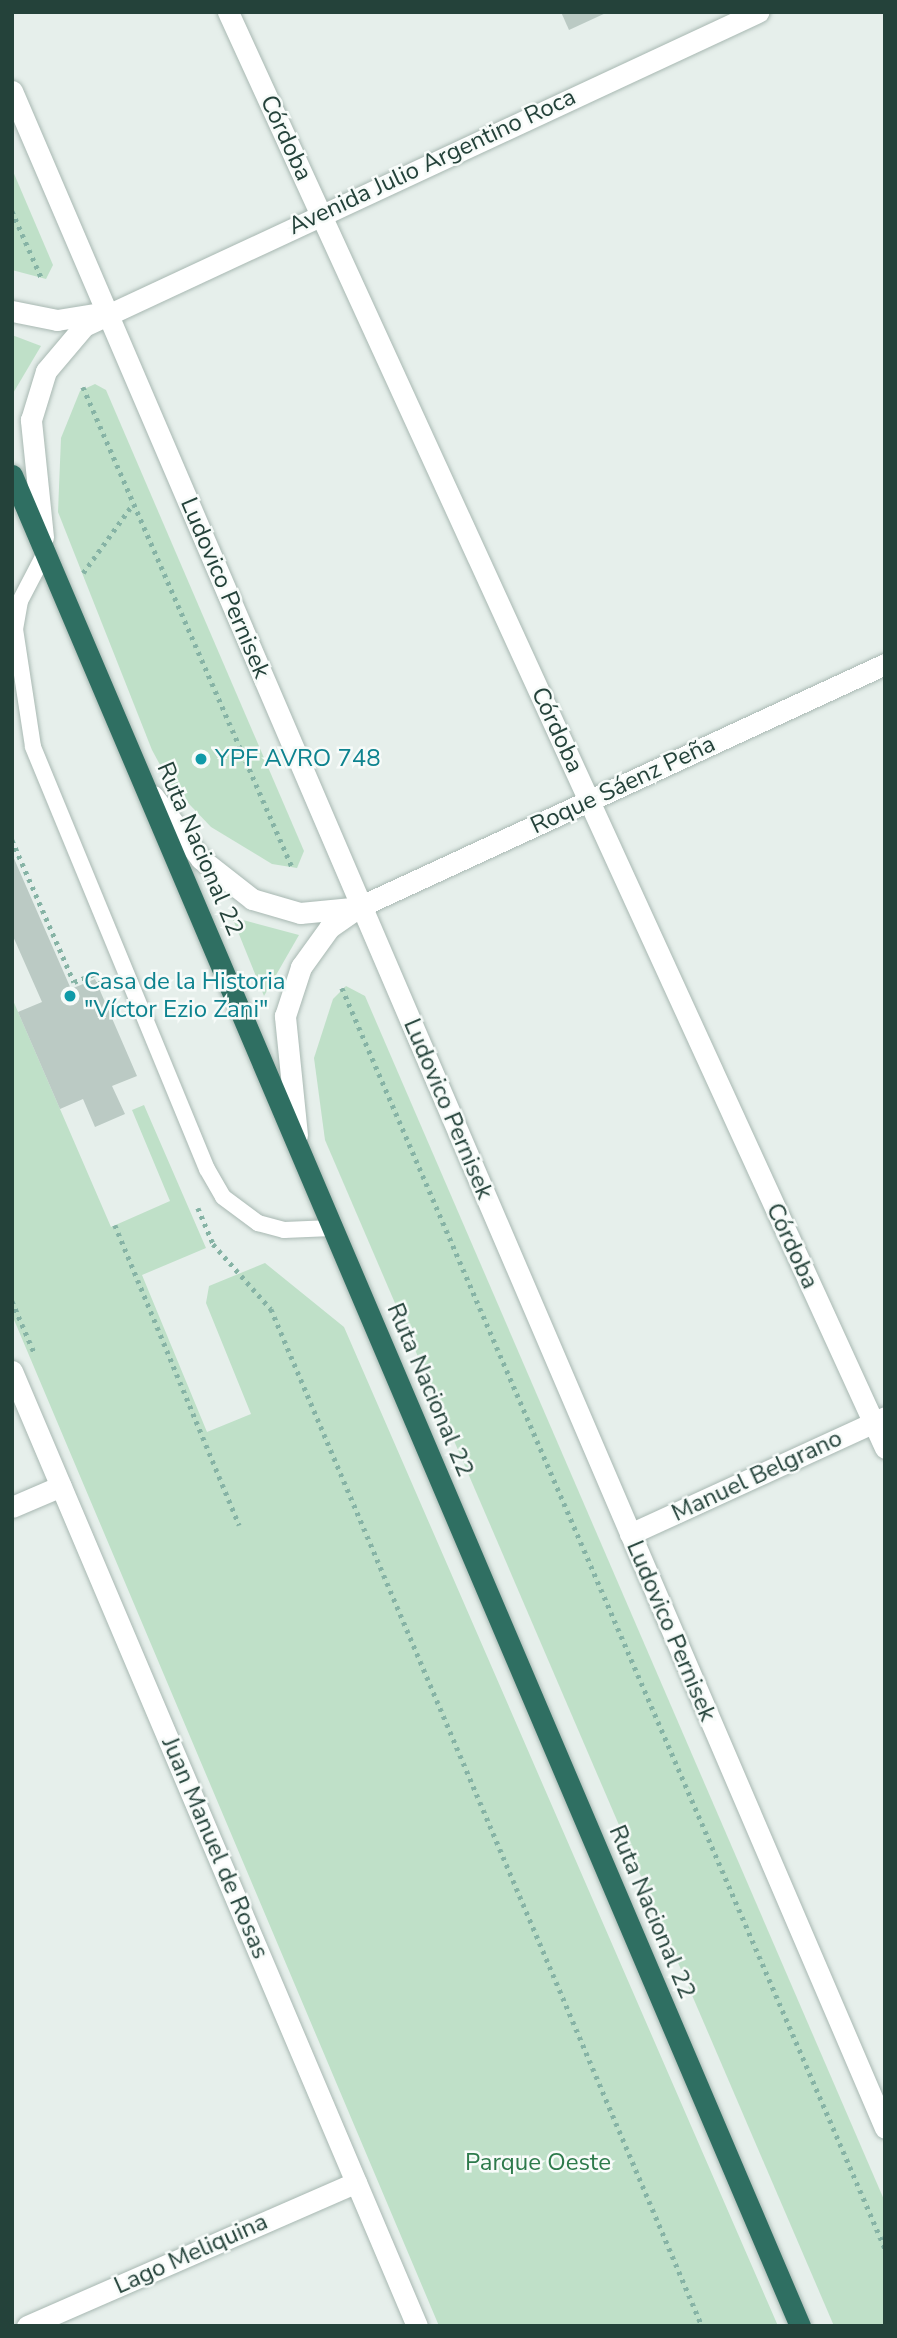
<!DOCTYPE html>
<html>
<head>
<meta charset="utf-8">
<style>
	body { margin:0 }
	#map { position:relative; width:897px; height:2338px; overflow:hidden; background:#e6efeb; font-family:"Nunito Sans",sans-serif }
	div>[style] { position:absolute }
	.green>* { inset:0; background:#bfe0c8 }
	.building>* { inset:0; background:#bbcac4 }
	.path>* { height:4.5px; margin-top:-2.25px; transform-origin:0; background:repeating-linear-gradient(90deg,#86b3a5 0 3.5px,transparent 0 8.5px) }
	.roads { filter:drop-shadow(0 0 2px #a8b8b2) drop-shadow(0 0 2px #a8b8b2) }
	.lane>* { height:16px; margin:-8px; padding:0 8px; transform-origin:8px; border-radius:8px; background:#fff }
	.street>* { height:21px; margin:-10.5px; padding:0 10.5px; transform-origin:10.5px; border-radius:10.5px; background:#fff }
	.secondary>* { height:21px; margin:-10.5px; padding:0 10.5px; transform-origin:10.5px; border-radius:10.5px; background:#fff }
	.highway>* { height:21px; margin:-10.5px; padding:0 10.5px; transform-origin:10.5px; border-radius:10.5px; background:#2f6f62 }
	.dots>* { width:19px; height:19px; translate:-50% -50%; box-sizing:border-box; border:4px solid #f7fbf9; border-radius:50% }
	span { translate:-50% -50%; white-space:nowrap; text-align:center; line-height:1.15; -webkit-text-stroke:5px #f7fbf9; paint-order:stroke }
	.street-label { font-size:24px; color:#24423a }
	.culture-label { font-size:24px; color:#0d838f }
	.left { translate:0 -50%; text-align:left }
	.park-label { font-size:24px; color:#2d7a4b }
	.frame { position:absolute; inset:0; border:14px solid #24423a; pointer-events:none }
</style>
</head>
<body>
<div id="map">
	<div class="green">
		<i style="clip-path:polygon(12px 169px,53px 265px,46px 279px,12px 270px)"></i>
		<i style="clip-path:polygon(12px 335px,41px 346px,12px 395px)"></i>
		<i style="clip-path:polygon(95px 384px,106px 390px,304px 851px,297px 868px,272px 864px,211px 827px,171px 785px,152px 750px,58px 512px,61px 438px,80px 391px)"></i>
		<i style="clip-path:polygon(232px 917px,299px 935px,264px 996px)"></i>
		<i style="clip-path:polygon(346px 986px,365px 996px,885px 2202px,885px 2326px,834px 2326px,325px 1140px,314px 1058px,333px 999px)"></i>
		<i style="clip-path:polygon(12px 998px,111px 1227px,170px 1201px,132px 1110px,144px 1105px,206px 1248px,142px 1275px,207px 1432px,251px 1414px,206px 1303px,209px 1286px,265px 1263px,344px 1327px,778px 2326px,439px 2326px,12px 1315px)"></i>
	</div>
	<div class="building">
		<i style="clip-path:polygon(561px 12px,608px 12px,569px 30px)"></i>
		<i style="clip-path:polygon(12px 854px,71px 989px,95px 979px,137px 1076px,112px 1086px,125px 1114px,95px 1127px,83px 1099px,60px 1109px,18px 1012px,42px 1002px,12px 934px)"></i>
	</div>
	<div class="path">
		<i style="left:12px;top:211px;width:74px;rotate:66.2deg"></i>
		<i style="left:83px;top:387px;width:526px;rotate:66.46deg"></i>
		<i style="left:83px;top:573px;width:85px;rotate:-54.1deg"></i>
		<i style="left:12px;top:840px;width:155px;rotate:66.4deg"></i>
		<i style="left:74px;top:982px;width:24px;rotate:-22deg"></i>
		<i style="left:96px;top:973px;width:9px;rotate:72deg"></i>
		<i style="left:342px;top:988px;width:1372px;rotate:66.69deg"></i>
		<i style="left:198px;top:1208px;width:39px;rotate:67deg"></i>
		<i style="left:213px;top:1244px;width:87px;rotate:48.3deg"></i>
		<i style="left:271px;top:1309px;width:1105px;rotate:67.03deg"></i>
		<i style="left:115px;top:1225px;width:325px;rotate:67.5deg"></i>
		<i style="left:12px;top:1301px;width:56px;rotate:66.7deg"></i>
	</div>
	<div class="roads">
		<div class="lane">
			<i style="left:45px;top:553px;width:54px;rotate:117.5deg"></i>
			<i style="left:20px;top:601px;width:28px;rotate:100deg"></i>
			<i style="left:15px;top:629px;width:119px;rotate:81.3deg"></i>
			<i style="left:33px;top:747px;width:456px;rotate:67.6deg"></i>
			<i style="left:207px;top:1169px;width:32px;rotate:60deg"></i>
			<i style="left:223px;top:1197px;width:44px;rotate:36.6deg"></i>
			<i style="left:258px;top:1223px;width:27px;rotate:15deg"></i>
			<i style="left:284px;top:1230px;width:48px;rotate:-2.4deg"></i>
		</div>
		<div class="street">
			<i style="left:228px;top:12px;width:1579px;rotate:65.41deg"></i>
			<i style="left:153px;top:796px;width:79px;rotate:52.7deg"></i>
			<i style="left:201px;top:859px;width:65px;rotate:38.1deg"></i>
			<i style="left:252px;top:899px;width:50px;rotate:16.3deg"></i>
			<i style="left:300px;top:913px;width:52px;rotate:-5.5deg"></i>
			<i style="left:297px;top:1135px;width:120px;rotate:-95.8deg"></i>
			<i style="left:285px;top:1016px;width:52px;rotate:-71.9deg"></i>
			<i style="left:301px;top:967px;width:48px;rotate:-54.3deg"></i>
			<i style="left:329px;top:928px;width:39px;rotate:-35deg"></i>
			<i style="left:361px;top:906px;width:577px;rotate:-24.79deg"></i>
			<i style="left:12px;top:1507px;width:53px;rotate:-23.2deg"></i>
			<i style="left:630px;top:1534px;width:281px;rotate:-24.6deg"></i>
			<i style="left:27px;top:2326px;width:359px;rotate:-23.6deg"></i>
		</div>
		<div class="secondary">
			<i style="left:12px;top:91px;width:2216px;rotate:66.8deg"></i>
			<i style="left:12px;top:311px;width:46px;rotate:11.3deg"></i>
			<i style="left:57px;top:320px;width:39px;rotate:-9deg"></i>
			<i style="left:43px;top:537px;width:118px;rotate:-95.9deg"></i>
			<i style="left:31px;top:420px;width:51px;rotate:-73deg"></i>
			<i style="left:46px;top:371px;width:59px;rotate:-49.8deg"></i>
			<i style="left:84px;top:326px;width:744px;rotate:-24.98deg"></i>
			<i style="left:12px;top:1371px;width:1037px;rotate:67.02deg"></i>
		</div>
		<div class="highway">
			<i style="left:12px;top:475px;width:2012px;rotate:66.94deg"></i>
		</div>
	</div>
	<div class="dots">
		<i style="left:201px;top:759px;background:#0f9aa8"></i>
		<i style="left:70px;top:996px;background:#0f9aa8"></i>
	</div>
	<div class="street-label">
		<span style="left:286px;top:138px;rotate:65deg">Córdoba</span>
		<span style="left:432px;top:162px;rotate:-25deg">Avenida Julio Argentino Roca</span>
		<span style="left:225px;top:588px;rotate:67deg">Ludovico Pernisek</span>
		<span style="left:557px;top:730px;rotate:65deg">Córdoba</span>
		<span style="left:623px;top:785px;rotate:-25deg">Roque Sáenz Peña</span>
		<span style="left:200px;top:849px;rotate:67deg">Ruta Nacional 22</span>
		<span style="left:448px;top:1109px;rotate:67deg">Ludovico Pernisek</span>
		<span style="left:792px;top:1246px;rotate:65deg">Córdoba</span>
		<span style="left:430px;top:1390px;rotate:67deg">Ruta Nacional 22</span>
		<span style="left:757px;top:1476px;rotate:-25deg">Manuel Belgrano</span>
		<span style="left:671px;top:1631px;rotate:67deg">Ludovico Pernisek</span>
		<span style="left:215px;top:1848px;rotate:67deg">Juan Manuel de Rosas</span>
		<span style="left:652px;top:1912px;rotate:67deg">Ruta Nacional 22</span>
		<span style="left:191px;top:2254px;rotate:-24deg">Lago Meliquina</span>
	</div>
	<div class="culture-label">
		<span class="left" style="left:215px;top:759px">YPF AVRO 748</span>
		<span class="left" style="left:84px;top:996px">Casa de la Historia<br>"Víctor Ezio Zani"</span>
	</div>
	<div class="park-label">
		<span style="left:538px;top:2163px">Parque Oeste</span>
	</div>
	<div class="frame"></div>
</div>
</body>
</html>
